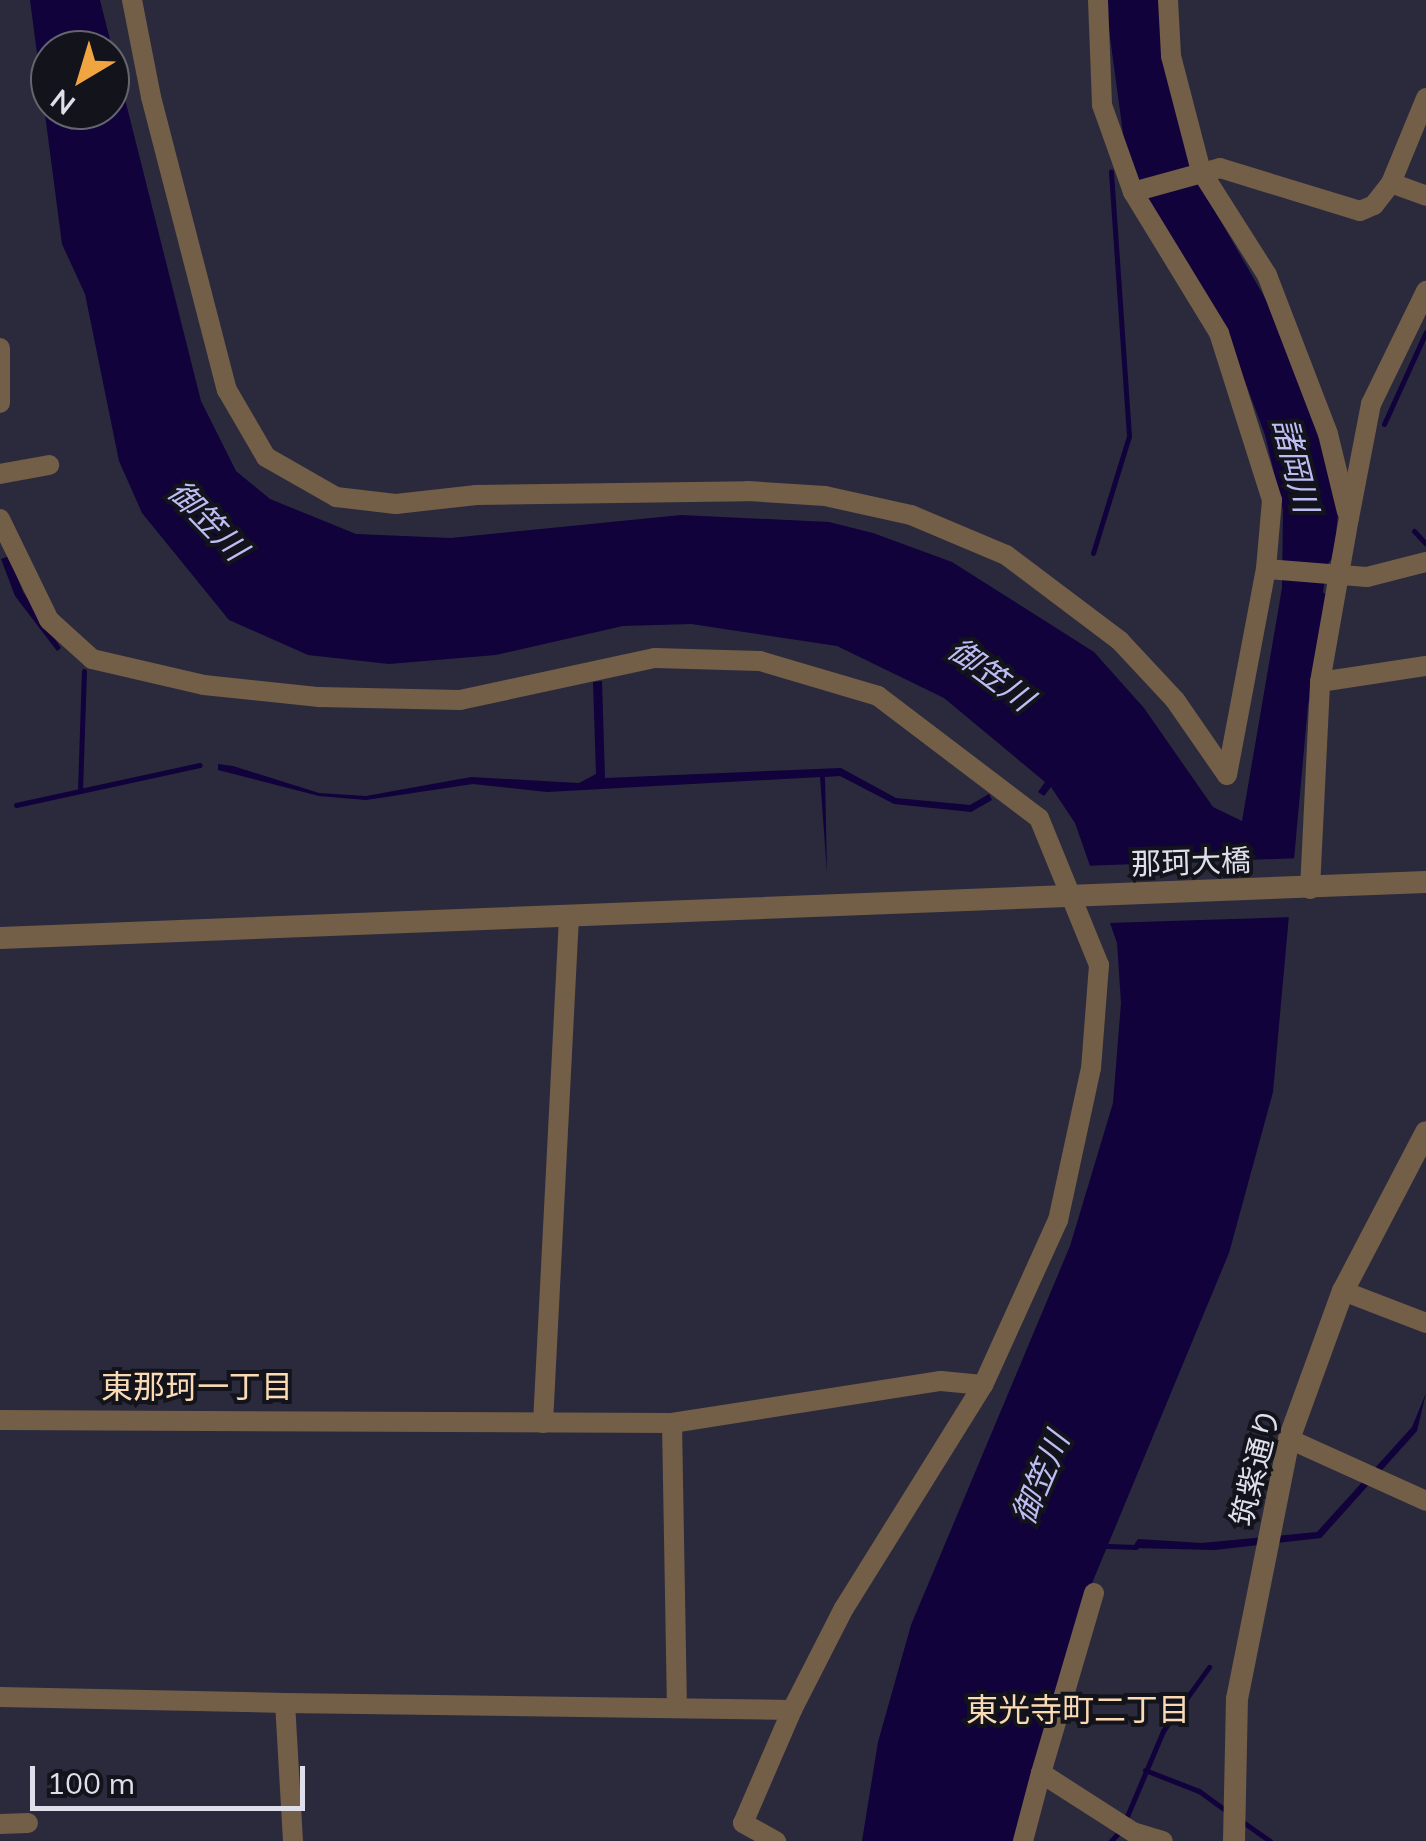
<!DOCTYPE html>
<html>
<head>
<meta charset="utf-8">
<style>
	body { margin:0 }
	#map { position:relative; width:1426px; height:1841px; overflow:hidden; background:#2a2a3c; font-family:Mulish,"Noto Sans JP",sans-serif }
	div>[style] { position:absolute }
	.water>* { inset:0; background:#11023b }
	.pier>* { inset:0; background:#2a2a3c }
	.stream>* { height:5px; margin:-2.5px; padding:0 2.5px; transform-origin:2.5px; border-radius:2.5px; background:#11023b }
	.minor>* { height:20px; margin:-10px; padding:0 10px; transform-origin:10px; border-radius:10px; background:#735e47 }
	.tertiary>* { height:22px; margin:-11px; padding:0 11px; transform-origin:11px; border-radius:11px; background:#735e47 }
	span { translate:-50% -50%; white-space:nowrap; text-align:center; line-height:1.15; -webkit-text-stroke:8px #13131b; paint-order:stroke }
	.street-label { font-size:30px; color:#dedfeb }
	.water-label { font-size:32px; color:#bdbdf4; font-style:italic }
	.neighbourhood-label { font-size:32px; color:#fadab5 }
	.north { position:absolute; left:30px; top:30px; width:100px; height:100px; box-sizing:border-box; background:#13131b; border:2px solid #64656e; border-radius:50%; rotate:218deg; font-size:28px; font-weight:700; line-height:40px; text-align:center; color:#dedfeb }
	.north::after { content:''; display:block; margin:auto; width:35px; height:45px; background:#f1a540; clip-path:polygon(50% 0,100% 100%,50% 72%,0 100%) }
	.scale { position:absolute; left:30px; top:1766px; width:275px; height:45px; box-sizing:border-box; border:5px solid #dedfeb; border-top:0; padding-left:12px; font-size:30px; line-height:35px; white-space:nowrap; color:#dedfeb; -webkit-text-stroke:8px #13131b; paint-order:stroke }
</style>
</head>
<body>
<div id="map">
	<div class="water">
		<i style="clip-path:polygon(evenodd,30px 0,100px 0,201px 401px,236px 471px,270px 499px,356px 534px,451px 538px,681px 515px,829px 522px,873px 533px,952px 562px,1094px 652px,1144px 708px,1213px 807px,1242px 821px,1282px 588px,1283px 510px,1265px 435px,1224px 325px,1149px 210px,1125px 148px,1105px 0,1160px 0,1204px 192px,1273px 312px,1316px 418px,1338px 512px,1334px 556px,1327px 565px,1323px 592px,1330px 599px,1308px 705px,1273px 1092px,1229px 1253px,1078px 1617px,1018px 1841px,862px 1841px,878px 1742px,911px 1625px,1070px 1246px,1113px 1103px,1121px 1003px,1117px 943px,1075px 823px,1051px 787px,1044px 796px,1038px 792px,1045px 782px,944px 698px,837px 646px,691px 624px,623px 626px,496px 655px,389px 664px,308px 655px,229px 620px,142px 513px,119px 461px,85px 294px,62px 244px,30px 0,50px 50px,110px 50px,110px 110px,50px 110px,50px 50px)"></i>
		<i style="clip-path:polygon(9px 556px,23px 592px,61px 648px,57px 651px,15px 596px,1px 559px)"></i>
		<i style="clip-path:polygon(602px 681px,605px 778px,841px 768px,896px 798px,970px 805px,989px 794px,992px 800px,971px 812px,894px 804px,840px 776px,825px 777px,827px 873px,820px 777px,547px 792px,473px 784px,366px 800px,319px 796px,218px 770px,218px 764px,233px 766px,319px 793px,366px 796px,471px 777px,579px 783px,596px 774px,593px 682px)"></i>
		<i style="clip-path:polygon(1426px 1393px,1417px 1431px,1321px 1538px,1215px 1550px,1132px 1548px,1138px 1539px,1202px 1543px,1317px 1532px,1412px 1427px)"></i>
	</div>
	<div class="pier">
		<i style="clip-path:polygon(1301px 858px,1293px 917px,1108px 923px,1082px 866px)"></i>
	</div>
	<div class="stream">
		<i style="left:1384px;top:424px;width:101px;rotate:-65.5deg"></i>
		<i style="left:1414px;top:531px;width:18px;rotate:47deg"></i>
		<i style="left:1093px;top:553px;width:122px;rotate:-72.9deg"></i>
		<i style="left:1129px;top:436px;width:265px;rotate:-93.9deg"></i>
		<i style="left:80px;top:791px;width:120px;rotate:-88.1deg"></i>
		<i style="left:16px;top:805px;width:188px;rotate:-12.3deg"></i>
		<i style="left:1107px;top:1546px;width:29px;rotate:2deg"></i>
		<i style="left:1145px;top:1770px;width:58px;rotate:21.3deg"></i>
		<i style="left:1199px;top:1791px;width:34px;rotate:36deg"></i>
		<i style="left:1240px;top:1820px;width:37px;rotate:35deg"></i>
		<i style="left:1125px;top:1821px;width:98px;rotate:-67.1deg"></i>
		<i style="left:1163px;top:1731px;width:79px;rotate:-54.3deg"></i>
		<i style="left:1111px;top:1841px;width:13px;rotate:-48deg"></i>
	</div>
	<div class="minor">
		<i style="left:132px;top:0;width:99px;rotate:78.9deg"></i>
		<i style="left:151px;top:97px;width:303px;rotate:75.5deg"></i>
		<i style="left:227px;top:390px;width:78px;rotate:59.8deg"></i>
		<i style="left:266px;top:457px;width:81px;rotate:29.7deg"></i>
		<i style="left:336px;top:497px;width:60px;rotate:6.7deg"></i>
		<i style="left:396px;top:504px;width:81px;rotate:-6.4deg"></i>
		<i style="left:476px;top:495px;width:272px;rotate:-0.8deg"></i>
		<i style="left:748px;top:491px;width:77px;rotate:3.7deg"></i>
		<i style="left:825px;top:496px;width:88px;rotate:12.5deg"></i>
		<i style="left:911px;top:515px;width:103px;rotate:22.8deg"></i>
		<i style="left:1006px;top:555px;width:143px;rotate:37deg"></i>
		<i style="left:1120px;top:641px;width:81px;rotate:47deg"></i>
		<i style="left:1175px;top:700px;width:91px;rotate:55.3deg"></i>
		<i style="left:1227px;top:775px;width:210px;rotate:-79.3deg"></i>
		<i style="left:1266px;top:569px;width:101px;rotate:4.5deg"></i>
		<i style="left:1367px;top:577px;width:61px;rotate:-14.3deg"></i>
		<i style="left:1098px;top:0;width:105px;rotate:87.8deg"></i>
		<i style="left:1102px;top:105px;width:92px;rotate:70.4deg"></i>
		<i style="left:1133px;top:192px;width:165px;rotate:58.6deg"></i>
		<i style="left:1219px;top:333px;width:175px;rotate:72.4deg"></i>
		<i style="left:1272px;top:500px;width:69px;rotate:95deg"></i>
		<i style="left:1168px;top:0;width:56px;rotate:86.9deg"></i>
		<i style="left:1171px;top:56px;width:119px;rotate:75.4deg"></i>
		<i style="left:1201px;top:171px;width:123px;rotate:57.6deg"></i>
		<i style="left:1267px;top:275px;width:170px;rotate:69deg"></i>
		<i style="left:1328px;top:434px;width:80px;rotate:76.3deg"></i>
		<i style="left:1391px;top:183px;width:92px;rotate:-67.6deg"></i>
		<i style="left:1133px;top:192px;width:90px;rotate:-15.4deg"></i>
		<i style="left:1220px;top:168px;width:146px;rotate:17.1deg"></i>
		<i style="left:1360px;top:211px;width:15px;rotate:-23deg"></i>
		<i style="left:1374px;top:205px;width:28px;rotate:-52deg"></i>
		<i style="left:1391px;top:183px;width:37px;rotate:20deg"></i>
		<i style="left:0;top:348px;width:55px;rotate:90deg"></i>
		<i style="left:0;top:474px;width:50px;rotate:-10.4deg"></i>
		<i style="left:0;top:519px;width:112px;rotate:64.1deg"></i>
		<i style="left:49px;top:620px;width:58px;rotate:42.2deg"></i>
		<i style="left:92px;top:659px;width:115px;rotate:13.1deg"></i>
		<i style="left:204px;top:685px;width:116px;rotate:6deg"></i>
		<i style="left:319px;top:697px;width:141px;rotate:1.2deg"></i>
		<i style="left:460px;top:700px;width:199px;rotate:-12.2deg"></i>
		<i style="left:655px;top:658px;width:105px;rotate:1.6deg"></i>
		<i style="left:760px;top:661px;width:123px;rotate:16.5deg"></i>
		<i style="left:878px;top:696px;width:202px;rotate:37.2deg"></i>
		<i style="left:1039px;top:818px;width:159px;rotate:67.8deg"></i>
		<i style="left:1099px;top:965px;width:103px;rotate:94.4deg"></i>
		<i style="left:1091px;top:1068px;width:156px;rotate:102.2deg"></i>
		<i style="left:1058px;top:1220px;width:181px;rotate:114.4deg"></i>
		<i style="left:1320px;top:682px;width:107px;rotate:-8.6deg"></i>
		<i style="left:1310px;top:889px;width:207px;rotate:-87.2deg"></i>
		<i style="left:1320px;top:682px;width:167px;rotate:-80deg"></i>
		<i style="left:1349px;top:518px;width:116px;rotate:-79.1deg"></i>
		<i style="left:1371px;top:404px;width:126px;rotate:-64deg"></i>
		<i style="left:1343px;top:1291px;width:89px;rotate:21.1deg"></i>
		<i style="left:0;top:1420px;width:672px;rotate:0.26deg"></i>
		<i style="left:672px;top:1423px;width:272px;rotate:-8.9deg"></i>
		<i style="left:941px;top:1381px;width:42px;rotate:5.4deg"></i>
		<i style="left:983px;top:1385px;width:263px;rotate:121.9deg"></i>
		<i style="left:844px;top:1608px;width:114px;rotate:117deg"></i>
		<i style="left:792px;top:1710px;width:123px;rotate:113.4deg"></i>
		<i style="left:743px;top:1823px;width:38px;rotate:29deg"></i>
		<i style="left:543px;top:1423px;width:508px;rotate:-87.06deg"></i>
		<i style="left:672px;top:1423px;width:285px;rotate:89deg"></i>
		<i style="left:1289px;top:1439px;width:150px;rotate:24.3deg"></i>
		<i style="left:1094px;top:1593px;width:188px;rotate:106.4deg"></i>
		<i style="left:1041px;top:1773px;width:109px;rotate:32.7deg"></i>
		<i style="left:1133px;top:1832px;width:31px;rotate:17deg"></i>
		<i style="left:0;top:1697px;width:285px;rotate:1.2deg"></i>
		<i style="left:0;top:1824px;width:28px;rotate:-2deg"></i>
		<i style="left:293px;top:1841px;width:138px;rotate:-93.3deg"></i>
		<i style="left:285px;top:1703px;width:507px;rotate:0.79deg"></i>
		<i style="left:1023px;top:1841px;width:70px;rotate:-75.2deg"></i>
	</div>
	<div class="tertiary">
		<i style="left:0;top:938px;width:1427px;rotate:-2.25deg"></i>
		<i style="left:1234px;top:1841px;width:142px;rotate:-88.8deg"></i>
		<i style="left:1237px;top:1699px;width:265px;rotate:-78.7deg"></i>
		<i style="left:1289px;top:1439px;width:158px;rotate:-70deg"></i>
		<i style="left:1343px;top:1291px;width:179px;rotate:-62.4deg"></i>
	</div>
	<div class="street-label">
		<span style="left:1191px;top:862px;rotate:-2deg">那珂大橋</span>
		<span style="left:1255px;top:1467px;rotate:-76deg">筑紫通り</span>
	</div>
	<div class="water-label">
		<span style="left:1296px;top:465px;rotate:76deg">諸岡川</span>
		<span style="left:208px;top:520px;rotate:46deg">御笠川</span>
		<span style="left:991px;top:674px;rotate:37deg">御笠川</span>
		<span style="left:1040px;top:1478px;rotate:-67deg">御笠川</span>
	</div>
	<div class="neighbourhood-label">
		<span style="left:197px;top:1386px">東那珂一丁目</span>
		<span style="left:1078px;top:1709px">東光寺町二丁目</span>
	</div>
	<div class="north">N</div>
	<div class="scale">100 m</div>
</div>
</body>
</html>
